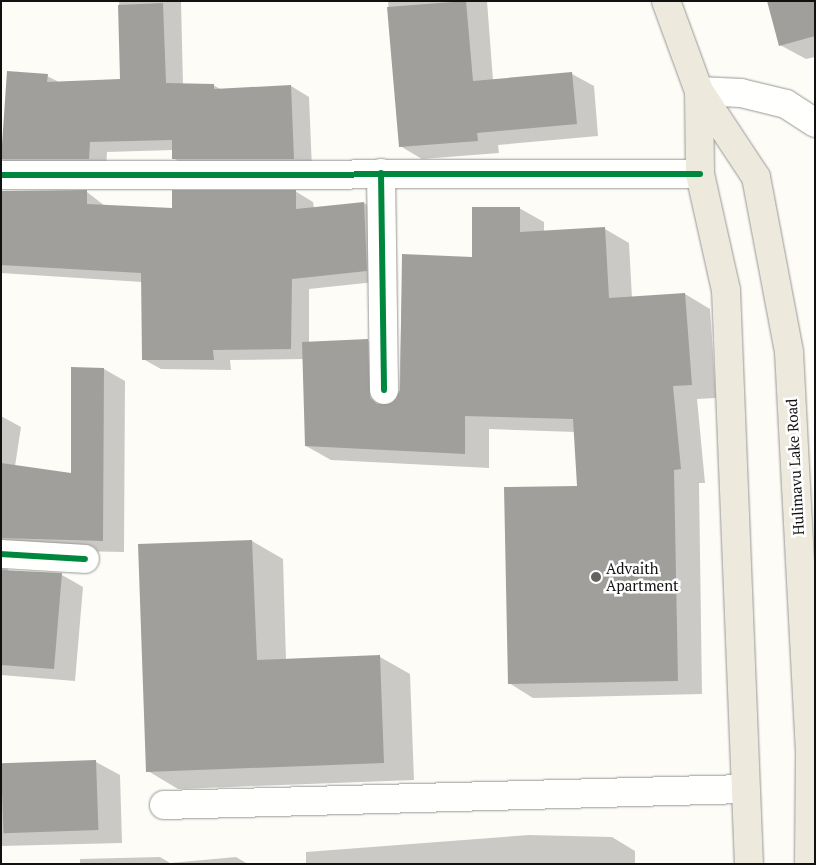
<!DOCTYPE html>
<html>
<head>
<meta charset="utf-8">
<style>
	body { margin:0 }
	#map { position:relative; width:816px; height:865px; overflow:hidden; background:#fdfcf7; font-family:"PT Serif",serif }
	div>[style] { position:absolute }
	.shadow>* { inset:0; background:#0003 }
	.building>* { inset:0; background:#a19f9c; transform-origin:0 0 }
	.roads { filter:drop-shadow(0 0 1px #979795) drop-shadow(0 0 1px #979795) }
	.minor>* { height:28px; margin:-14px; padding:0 14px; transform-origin:14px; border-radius:14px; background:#fffffe }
	.major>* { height:28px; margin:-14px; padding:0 14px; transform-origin:14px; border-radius:14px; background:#ede9dc }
	.cycleway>* { height:6px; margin:-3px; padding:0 3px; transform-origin:3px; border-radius:3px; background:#00873e }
	.dots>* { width:14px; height:14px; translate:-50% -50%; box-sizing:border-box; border:2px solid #fff; border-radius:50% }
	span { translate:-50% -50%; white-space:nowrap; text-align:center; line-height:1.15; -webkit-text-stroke:5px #fff; paint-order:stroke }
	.street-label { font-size:15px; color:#111 }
	.poi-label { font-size:15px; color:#111 }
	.left { translate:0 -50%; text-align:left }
	.frame { position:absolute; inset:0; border:2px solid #111; pointer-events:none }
</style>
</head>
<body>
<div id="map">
	<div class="shadow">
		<i style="clip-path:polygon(119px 1px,181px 1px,183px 85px,213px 85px,222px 90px,291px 86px,309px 97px,312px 169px,191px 169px,173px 158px,173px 150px,107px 152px,106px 169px,19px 169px,1px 159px,47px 76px,59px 82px,122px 80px)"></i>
		<i style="clip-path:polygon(388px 1px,487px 1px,493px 80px,572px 74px,594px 86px,598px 136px,498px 145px,499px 153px,422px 159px,400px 146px)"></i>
		<i style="clip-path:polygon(815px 1px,815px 57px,806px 59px,780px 45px)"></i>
		<i style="clip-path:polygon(1px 191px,87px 192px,105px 206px,173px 210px,295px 191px,313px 202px,314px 208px,364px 203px,382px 214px,384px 281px,309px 289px,309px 343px,367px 340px,392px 355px,394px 401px,399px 398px,403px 256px,473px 258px,519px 208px,544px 222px,544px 232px,605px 229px,629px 243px,632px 298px,685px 294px,710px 309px,716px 398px,697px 399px,705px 483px,699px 483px,702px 694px,533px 698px,509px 683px,578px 487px,575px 432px,489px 429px,489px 468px,331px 460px,306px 446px,304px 359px,230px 360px,231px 370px,161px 369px,143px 359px,142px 282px,1px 273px)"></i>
		<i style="clip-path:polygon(104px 369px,125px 381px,124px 552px,23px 550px,6px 566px,9px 571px,62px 575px,83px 587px,75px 681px,1px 675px,1px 416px,21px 427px,15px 466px,72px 475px)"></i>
		<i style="clip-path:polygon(252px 541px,283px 559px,286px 660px,380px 657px,410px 674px,414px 780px,178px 789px,148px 771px,139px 546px)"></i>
		<i style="clip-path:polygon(96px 762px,120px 775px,122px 843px,1px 846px,1px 764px)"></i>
		<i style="clip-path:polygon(529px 835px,612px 837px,635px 851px,635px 864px,306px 864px,306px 852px)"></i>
		<i style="clip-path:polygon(160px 857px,170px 863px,236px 857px,248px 864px,80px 864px,80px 859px)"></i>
	</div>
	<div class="building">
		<i style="clip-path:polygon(466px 1px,473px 81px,572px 72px,577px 124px,477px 133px,478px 141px,399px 147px,387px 7px)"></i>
		<i style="clip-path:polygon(767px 1px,815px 1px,815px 36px,779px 46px)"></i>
		<i style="clip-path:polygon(163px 3px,166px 83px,214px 84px,214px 89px,291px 85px,294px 159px,172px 159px,172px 140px,90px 142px,89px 159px,1px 159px,7px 71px,48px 74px,47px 82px,120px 79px,118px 5px)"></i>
		<i style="clip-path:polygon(87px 190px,87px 204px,172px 208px,172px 190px,296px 190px,296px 209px,364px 202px,367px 271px,292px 279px,291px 349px,213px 350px,214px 360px,142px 360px,141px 273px,1px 265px,1px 191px)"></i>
		<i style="clip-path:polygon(472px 207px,520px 207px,520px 232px,605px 227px,609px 298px,685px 293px,692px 385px,673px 386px,681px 469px,674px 470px,678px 681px,508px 684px,504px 487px,577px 486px,573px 419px,465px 416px,465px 454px,305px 446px,302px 342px,368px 339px,370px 398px,377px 404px,392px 403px,400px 390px,402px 254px,472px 257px)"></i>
		<i style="clip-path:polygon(71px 367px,104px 368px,103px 541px,1px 538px,1px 463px,71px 473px)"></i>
		<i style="clip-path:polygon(252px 540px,257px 660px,380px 655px,384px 763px,146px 772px,138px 544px)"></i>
		<i style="clip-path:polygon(1px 570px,62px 573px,54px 669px,1px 665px)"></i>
		<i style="left:96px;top:760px;width:70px;height:95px;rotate:88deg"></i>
	</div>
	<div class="roads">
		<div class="minor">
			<i style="left:699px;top:91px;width:42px;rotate:2.7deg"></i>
			<i style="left:741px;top:93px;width:46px;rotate:13.7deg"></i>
			<i style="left:786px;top:104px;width:35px;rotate:33deg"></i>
			<i style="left:381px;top:173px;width:217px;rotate:89.2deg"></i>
			<i style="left:1px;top:175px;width:699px;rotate:-0.08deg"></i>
			<i style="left:1px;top:554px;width:84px;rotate:3.4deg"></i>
			<i style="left:164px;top:805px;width:580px;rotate:-1.58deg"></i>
		</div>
		<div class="major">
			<i style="left:666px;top:1px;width:96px;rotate:69.9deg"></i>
			<i style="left:699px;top:91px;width:103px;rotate:56.5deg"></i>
			<i style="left:756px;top:177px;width:178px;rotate:79.3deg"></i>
			<i style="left:789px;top:352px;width:398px;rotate:87deg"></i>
			<i style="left:810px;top:749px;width:115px;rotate:90.5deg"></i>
			<i style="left:699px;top:91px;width:83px;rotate:89.3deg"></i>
			<i style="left:700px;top:174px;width:119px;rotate:77.4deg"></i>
			<i style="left:726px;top:290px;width:574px;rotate:87.71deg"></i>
		</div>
	</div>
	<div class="cycleway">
		<i style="left:381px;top:173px;width:217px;rotate:89.2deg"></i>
		<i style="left:1px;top:175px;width:699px;rotate:-0.08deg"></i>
		<i style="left:1px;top:554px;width:84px;rotate:3.4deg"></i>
	</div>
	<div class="dots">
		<i style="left:596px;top:577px;background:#646362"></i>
	</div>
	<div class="street-label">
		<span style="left:795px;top:467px;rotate:-93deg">Hulimavu Lake Road</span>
	</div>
	<div class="poi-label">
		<span class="left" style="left:606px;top:577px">Advaith<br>Apartment</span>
	</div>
	<div class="frame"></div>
</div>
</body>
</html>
